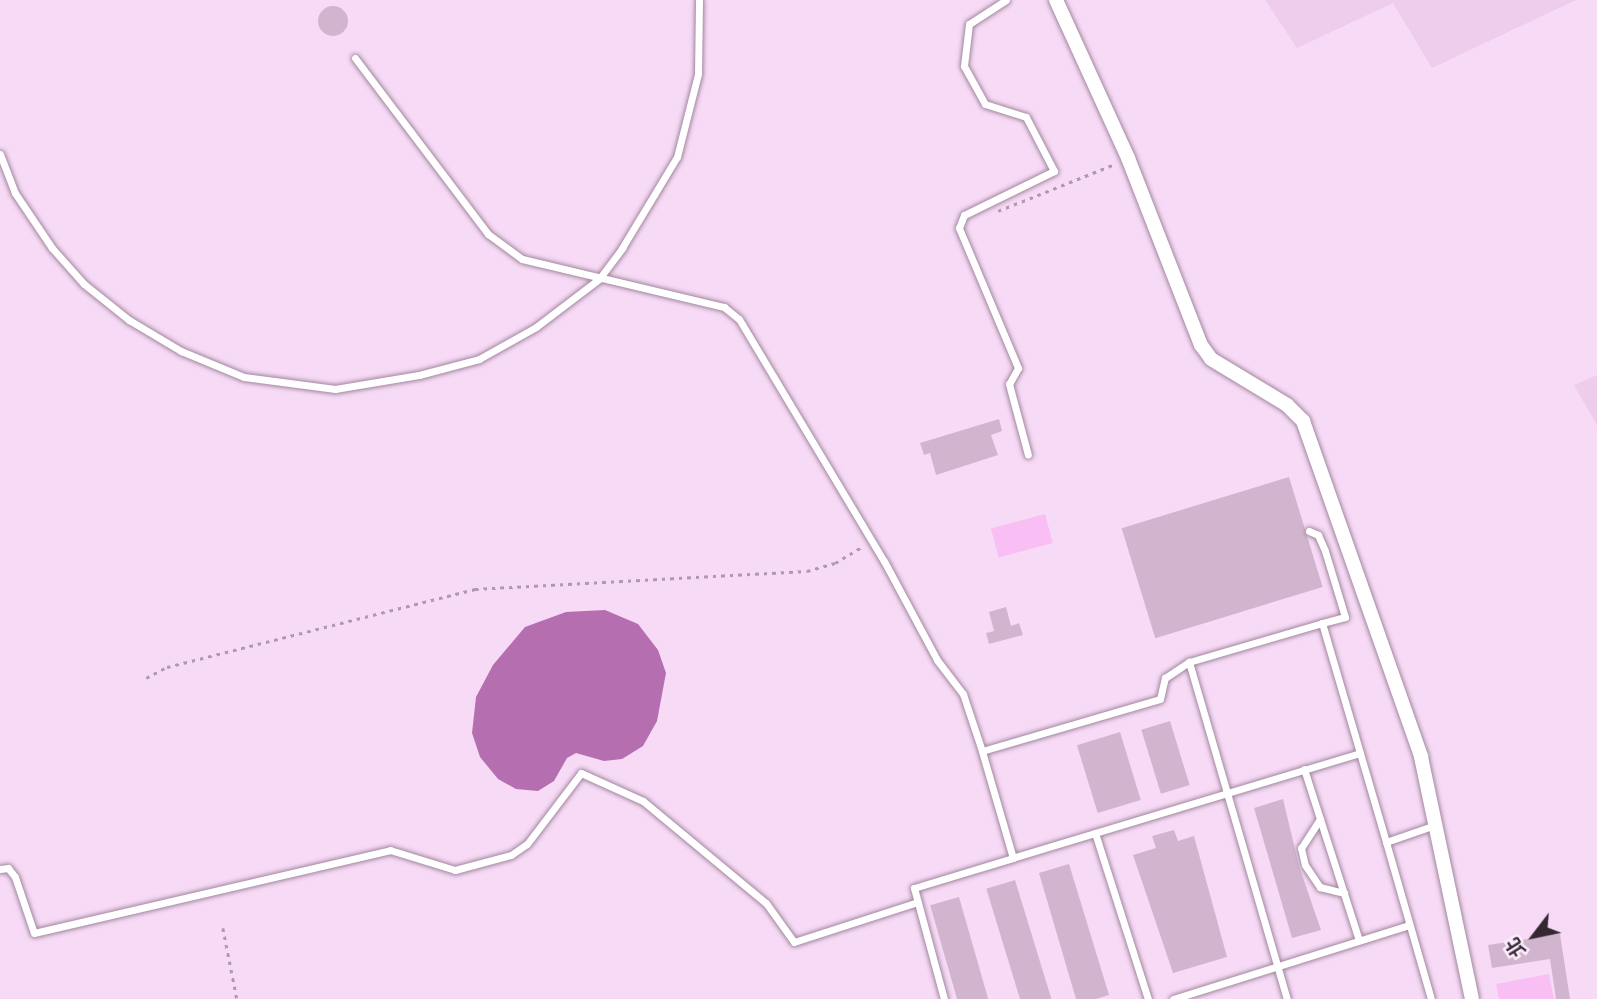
<!DOCTYPE html>
<html>
<head>
<meta charset="utf-8">
<style>
	body { margin:0 }
	#map { position:relative; width:1597px; height:999px; overflow:hidden; background:#f7daf5; font-family:Bitter,"Noto Sans TC",serif }
	div>[style] { position:absolute }
	.built>* { inset:0; background:#eecceb }
	.green>* { inset:0; background:#f9bff4; transform-origin:0 0 }
	.water>* { inset:0; background:#b56eb0 }
	.building>* { inset:0; background:#d1b5cf; transform-origin:0 0 }
	.round { border-radius:50% }
	.path>* { height:2.5px; margin-top:-1.25px; transform-origin:0; background:repeating-linear-gradient(90deg,#b099ae 0 3.5px,transparent 0 8.5px) }
	.roads { filter:drop-shadow(0 0 2px #a2879f) drop-shadow(0 0 2px #a2879f) }
	.lane>* { height:7px; margin:-3.5px; padding:0 3.5px; transform-origin:3.5px; border-radius:3.5px; background:#fff }
	.street>* { height:14px; margin:-7px; padding:0 7px; transform-origin:7px; border-radius:7px; background:#fff }
	span { translate:-50% -50%; white-space:nowrap; text-align:center; line-height:1.15; -webkit-text-stroke:6px #fdecfc; paint-order:stroke }
	.north { position:absolute; left:1499px; top:901px; width:70px; height:70px; -webkit-text-stroke:5px #fdecfc; paint-order:stroke; rotate:238deg; font-size:19px; font-weight:700; line-height:28px; text-align:center; color:#342933 }
	.north::after { content:''; display:block; margin:auto; width:24px; height:32px; background:#342933; clip-path:polygon(50% 0,100% 100%,50% 72%,0 100%) }
</style>
</head>
<body>
<div id="map">
	<div class="built">
		<i style="clip-path:polygon(1265px 0,1576px 0,1432px 68px,1393px 3px,1297px 48px)"></i>
		<i style="clip-path:polygon(1597px 375px,1597px 425px,1574px 385px)"></i>
	</div>
	<div class="green">
		<i style="left:1045px;top:514px;width:30px;height:56px;rotate:75deg"></i>
		<i style="clip-path:polygon(1549px 974px,1554px 999px,1499px 999px,1496px 984px)"></i>
	</div>
	<div class="water">
		<i style="clip-path:polygon(605px 610px,638px 624px,658px 650px,666px 673px,657px 721px,643px 746px,622px 759px,604px 761px,576px 753px,567px 758px,554px 781px,538px 791px,516px 789px,498px 779px,480px 757px,472px 733px,476px 697px,493px 665px,525px 627px,566px 612px)"></i>
	</div>
	<div class="building">
		<i class="round" style="left:318px;top:6px;width:30px;height:30px"></i>
		<i style="clip-path:polygon(999px 419px,1002px 431px,991px 435px,998px 455px,936px 475px,930px 453px,924px 455px,920px 443px)"></i>
		<i style="left:1289px;top:477px;width:115px;height:175px;rotate:73deg"></i>
		<i style="clip-path:polygon(1006px 607px,1011px 626px,1019px 623px,1023px 635px,989px 644px,986px 633px,994px 631px,989px 612px)"></i>
		<i style="left:1170px;top:721px;width:67px;height:30px;rotate:73deg"></i>
		<i style="left:1120px;top:732px;width:71px;height:45px;rotate:73deg"></i>
		<i style="clip-path:polygon(1283px 799px,1299px 866px,1321px 930px,1292px 938px,1254px 808px)"></i>
		<i style="clip-path:polygon(1174px 830px,1178px 841px,1194px 836px,1227px 957px,1173px 973px,1133px 855px,1156px 848px,1152px 836px)"></i>
		<i style="clip-path:polygon(1069px 864px,1109px 995px,1096px 999px,1076px 999px,1039px 873px)"></i>
		<i style="left:1015px;top:880px;width:124px;height:30px;rotate:73deg"></i>
		<i style="left:959px;top:897px;width:106px;height:30px;rotate:74deg"></i>
		<i style="clip-path:polygon(1560px 934px,1570px 999px,1556px 999px,1550px 959px,1492px 968px,1488px 945px)"></i>
	</div>
	<div class="path">
		<i style="left:998px;top:211px;width:126px;rotate:-21.9deg"></i>
		<i style="left:146px;top:678px;width:24px;rotate:-28deg"></i>
		<i style="left:167px;top:667px;width:318px;rotate:-14.2deg"></i>
		<i style="left:475px;top:589px;width:332px;rotate:-3.1deg"></i>
		<i style="left:807px;top:571px;width:29px;rotate:-16deg"></i>
		<i style="left:835px;top:563px;width:33px;rotate:-31deg"></i>
		<i style="left:223px;top:928px;width:72px;rotate:78.8deg"></i>
	</div>
	<div class="roads">
		<div class="lane">
			<i style="left:1006px;top:0;width:44px;rotate:147deg"></i>
			<i style="left:969px;top:24px;width:42px;rotate:96.8deg"></i>
			<i style="left:964px;top:66px;width:43px;rotate:61.1deg"></i>
			<i style="left:985px;top:104px;width:43px;rotate:17.6deg"></i>
			<i style="left:1026px;top:117px;width:61px;rotate:62.6deg"></i>
			<i style="left:1054px;top:171px;width:100px;rotate:153.9deg"></i>
			<i style="left:964px;top:215px;width:14px;rotate:111deg"></i>
			<i style="left:959px;top:228px;width:152px;rotate:67.1deg"></i>
			<i style="left:1018px;top:368px;width:18px;rotate:119deg"></i>
			<i style="left:1009px;top:384px;width:73px;rotate:75deg"></i>
			<i style="left:355px;top:58px;width:221px;rotate:52.9deg"></i>
			<i style="left:488px;top:234px;width:42px;rotate:36.3deg"></i>
			<i style="left:522px;top:259px;width:208px;rotate:13.4deg"></i>
			<i style="left:724px;top:307px;width:19px;rotate:39deg"></i>
			<i style="left:739px;top:319px;width:282px;rotate:59.1deg"></i>
			<i style="left:884px;top:561px;width:112px;rotate:61.8deg"></i>
			<i style="left:937px;top:660px;width:43px;rotate:52.6deg"></i>
			<i style="left:963px;top:694px;width:60px;rotate:71.6deg"></i>
			<i style="left:0;top:154px;width:42px;rotate:69deg"></i>
			<i style="left:15px;top:193px;width:66px;rotate:56.1deg"></i>
			<i style="left:52px;top:248px;width:48px;rotate:48.4deg"></i>
			<i style="left:84px;top:284px;width:58px;rotate:38.7deg"></i>
			<i style="left:129px;top:320px;width:61px;rotate:30.8deg"></i>
			<i style="left:181px;top:351px;width:68px;rotate:22.4deg"></i>
			<i style="left:244px;top:377px;width:92px;rotate:7.5deg"></i>
			<i style="left:335px;top:389px;width:85px;rotate:-9.5deg"></i>
			<i style="left:419px;top:375px;width:62px;rotate:-14.9deg"></i>
			<i style="left:479px;top:359px;width:65px;rotate:-29.3deg"></i>
			<i style="left:536px;top:327px;width:79px;rotate:-37.3deg"></i>
			<i style="left:599px;top:279px;width:39px;rotate:-53deg"></i>
			<i style="left:622px;top:248px;width:106px;rotate:-58.9deg"></i>
			<i style="left:677px;top:157px;width:86px;rotate:-75.8deg"></i>
			<i style="left:698px;top:74px;width:74px;rotate:-89.2deg"></i>
			<i style="left:1309px;top:531px;width:10px;rotate:24deg"></i>
			<i style="left:1318px;top:535px;width:17px;rotate:66deg"></i>
			<i style="left:1325px;top:551px;width:69px;rotate:73.1deg"></i>
			<i style="left:1345px;top:617px;width:24px;rotate:165deg"></i>
			<i style="left:1189px;top:662px;width:351px;rotate:73.8deg"></i>
			<i style="left:1360px;top:753px;width:363px;rotate:163.2deg"></i>
			<i style="left:1013px;top:858px;width:111px;rotate:-106.2deg"></i>
			<i style="left:982px;top:751px;width:185px;rotate:-16.3deg"></i>
			<i style="left:1160px;top:699px;width:22px;rotate:-77deg"></i>
			<i style="left:1165px;top:678px;width:29px;rotate:-34deg"></i>
			<i style="left:1189px;top:662px;width:139px;rotate:-16.3deg"></i>
			<i style="left:1322px;top:623px;width:135px;rotate:73.7deg"></i>
			<i style="left:1360px;top:753px;width:93px;rotate:73.7deg"></i>
			<i style="left:1386px;top:842px;width:163px;rotate:74deg"></i>
			<i style="left:1304px;top:769px;width:180px;rotate:72.2deg"></i>
			<i style="left:1320px;top:819px;width:35px;rotate:123deg"></i>
			<i style="left:1301px;top:848px;width:17px;rotate:77deg"></i>
			<i style="left:1305px;top:865px;width:27px;rotate:56deg"></i>
			<i style="left:1320px;top:887px;width:25px;rotate:14deg"></i>
			<i style="left:1095px;top:833px;width:174px;rotate:72.3deg"></i>
			<i style="left:1386px;top:842px;width:52px;rotate:-19.1deg"></i>
			<i style="left:0;top:869px;width:8px;rotate:-7deg"></i>
			<i style="left:8px;top:868px;width:11px;rotate:52deg"></i>
			<i style="left:15px;top:877px;width:59px;rotate:71.3deg"></i>
			<i style="left:34px;top:933px;width:366px;rotate:-13.1deg"></i>
			<i style="left:390px;top:850px;width:68px;rotate:17.1deg"></i>
			<i style="left:455px;top:870px;width:58px;rotate:-15deg"></i>
			<i style="left:511px;top:855px;width:19px;rotate:-35deg"></i>
			<i style="left:527px;top:844px;width:89px;rotate:-52.7deg"></i>
			<i style="left:581px;top:773px;width:68px;rotate:24.3deg"></i>
			<i style="left:643px;top:801px;width:160px;rotate:39.7deg"></i>
			<i style="left:766px;top:903px;width:48px;rotate:54.3deg"></i>
			<i style="left:794px;top:942px;width:130px;rotate:-17.9deg"></i>
			<i style="left:944px;top:999px;width:115px;rotate:-105.1deg"></i>
			<i style="left:914px;top:888px;width:103px;rotate:-16.9deg"></i>
			<i style="left:1173px;top:999px;width:247px;rotate:-17.4deg"></i>
		</div>
		<div class="street">
			<i style="left:1056px;top:0;width:174px;rotate:65.5deg"></i>
			<i style="left:1128px;top:158px;width:201px;rotate:68.7deg"></i>
			<i style="left:1201px;top:345px;width:17px;rotate:54deg"></i>
			<i style="left:1211px;top:359px;width:89px;rotate:31.2deg"></i>
			<i style="left:1287px;top:405px;width:23px;rotate:45deg"></i>
			<i style="left:1303px;top:421px;width:356px;rotate:70.6deg"></i>
			<i style="left:1421px;top:757px;width:247px;rotate:78.1deg"></i>
		</div>
	</div>
	<div class="north">北</div>
</div>
</body>
</html>
